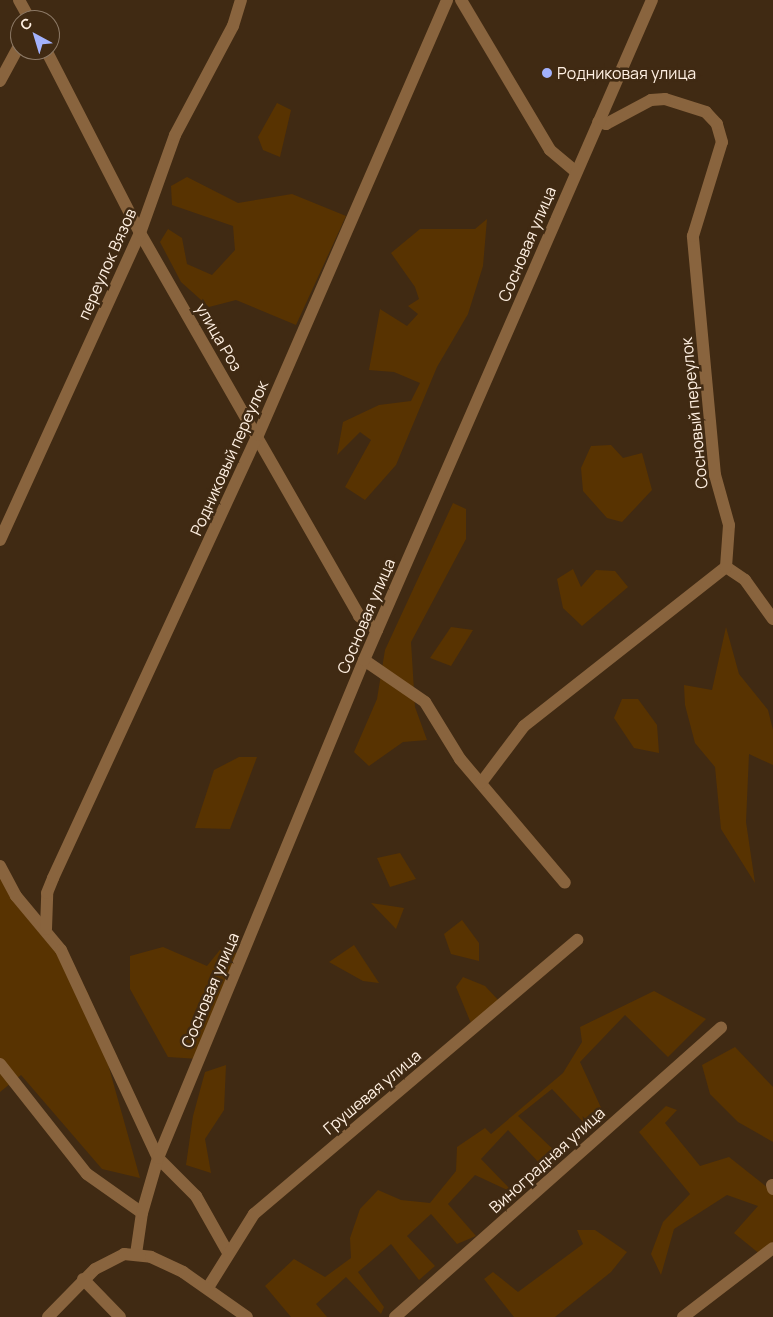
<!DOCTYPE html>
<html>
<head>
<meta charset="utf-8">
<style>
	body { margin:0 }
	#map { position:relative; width:773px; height:1317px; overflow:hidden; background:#402a13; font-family:Manrope,sans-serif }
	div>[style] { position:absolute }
	.green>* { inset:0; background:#583301 }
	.minor>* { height:12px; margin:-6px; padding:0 6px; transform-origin:6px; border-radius:6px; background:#89643e }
	.dots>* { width:14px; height:14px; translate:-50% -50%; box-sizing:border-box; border:2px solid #402a13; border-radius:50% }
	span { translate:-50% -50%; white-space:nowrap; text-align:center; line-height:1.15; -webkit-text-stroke:5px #402a13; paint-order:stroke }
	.poi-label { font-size:16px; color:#fff0e2 }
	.left { translate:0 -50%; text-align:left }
	.street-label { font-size:16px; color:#fff0e2 }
	.north { position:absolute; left:10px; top:10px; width:50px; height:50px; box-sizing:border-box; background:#402a13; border:1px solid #8c7966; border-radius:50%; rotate:321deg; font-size:14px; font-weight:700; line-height:20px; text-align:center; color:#fff0e2 }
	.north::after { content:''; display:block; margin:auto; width:18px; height:22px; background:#a3b2fd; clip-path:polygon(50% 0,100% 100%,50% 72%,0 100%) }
</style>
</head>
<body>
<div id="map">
	<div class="green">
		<i style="clip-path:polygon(277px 103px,291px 110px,280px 157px,263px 150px,258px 137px)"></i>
		<i style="clip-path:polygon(187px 177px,238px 203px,292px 194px,346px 216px,296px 325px,236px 300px,209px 307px,181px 282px,160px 242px,168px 229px,182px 238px,187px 264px,212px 275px,235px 250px,233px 226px,172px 205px,171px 186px)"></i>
		<i style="clip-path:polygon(487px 219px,483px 266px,468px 314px,437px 367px,396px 465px,365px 500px,345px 487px,371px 440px,360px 432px,337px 455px,343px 422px,379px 405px,411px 401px,420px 383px,394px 372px,369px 370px,380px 309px,407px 326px,418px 314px,408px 306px,419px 299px,415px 287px,391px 253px,420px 229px,475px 229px)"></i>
		<i style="clip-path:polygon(611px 445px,623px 458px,642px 453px,652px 490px,622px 522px,607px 518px,583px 491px,581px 468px,591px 446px)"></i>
		<i style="clip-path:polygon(453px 503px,466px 509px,466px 539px,411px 642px,415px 707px,427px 740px,403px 742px,369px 766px,354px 752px,377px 699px,385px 650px)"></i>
		<i style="clip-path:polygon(573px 569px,581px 587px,596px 570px,615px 571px,628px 587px,582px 626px,563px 608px,557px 579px)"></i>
		<i style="clip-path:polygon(451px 627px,473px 630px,451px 666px,430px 658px)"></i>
		<i style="clip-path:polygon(726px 627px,739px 674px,768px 710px,773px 730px,773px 765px,749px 754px,746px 822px,755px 883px,721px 829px,715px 767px,695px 743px,685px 705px,684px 685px,712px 690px)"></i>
		<i style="clip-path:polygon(622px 699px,638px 699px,657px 725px,659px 753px,634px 748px,614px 718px)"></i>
		<i style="clip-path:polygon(239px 757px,257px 757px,230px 829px,195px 828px,214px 770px)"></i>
		<i style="clip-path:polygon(400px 853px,416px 879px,390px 887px,377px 858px)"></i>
		<i style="clip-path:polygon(0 864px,88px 993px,140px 1178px,102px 1169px,21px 1075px,0 1092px)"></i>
		<i style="clip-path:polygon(371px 903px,404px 908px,396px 929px)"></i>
		<i style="clip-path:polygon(462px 920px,479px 943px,479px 961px,451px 954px,444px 934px)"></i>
		<i style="clip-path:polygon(227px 941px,240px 959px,199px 1059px,168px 1057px,130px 989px,130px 956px,163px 947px,207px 966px)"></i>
		<i style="clip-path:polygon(354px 945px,379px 983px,363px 981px,329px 962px)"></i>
		<i style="clip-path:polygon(463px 977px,485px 986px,502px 1004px,473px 1028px,456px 987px)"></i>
		<i style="clip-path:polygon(654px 991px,706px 1019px,668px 1057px,625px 1015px,580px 1062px,603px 1112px,584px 1123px,552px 1089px,518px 1116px,559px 1155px,543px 1167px,508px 1130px,481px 1159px,514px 1193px,475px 1175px,448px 1204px,476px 1236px,457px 1244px,431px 1214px,407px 1236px,435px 1266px,419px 1280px,391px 1244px,358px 1272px,384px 1307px,381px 1314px,346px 1277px,316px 1304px,327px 1317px,291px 1317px,265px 1286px,294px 1259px,325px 1277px,351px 1258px,350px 1238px,360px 1209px,378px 1190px,401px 1200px,430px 1203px,456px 1171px,457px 1147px,485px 1128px,491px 1134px,563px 1073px,582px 1042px,580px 1027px)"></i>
		<i style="clip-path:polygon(735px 1047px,773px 1087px,773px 1142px,738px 1122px,710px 1094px,702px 1065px)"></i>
		<i style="clip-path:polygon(226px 1065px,224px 1110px,205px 1139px,211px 1173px,186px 1165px,193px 1116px,205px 1072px)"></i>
		<i style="clip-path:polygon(666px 1106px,677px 1110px,665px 1123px,700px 1166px,729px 1157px,773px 1192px,773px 1242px,761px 1255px,734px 1233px,758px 1206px,727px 1195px,674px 1229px,661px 1275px,651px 1254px,663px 1222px,690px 1194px,639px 1132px)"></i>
		<i style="clip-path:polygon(577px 1230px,595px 1230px,627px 1252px,611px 1272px,555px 1317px,514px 1317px,484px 1279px,493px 1272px,518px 1292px,583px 1244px)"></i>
	</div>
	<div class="minor">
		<i style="left:19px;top:0;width:23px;rotate:61deg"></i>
		<i style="left:461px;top:0;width:174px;rotate:59.3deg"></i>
		<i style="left:550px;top:150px;width:34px;rotate:40deg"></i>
		<i style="left:46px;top:50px;width:206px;rotate:62.8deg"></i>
		<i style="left:140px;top:233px;width:441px;rotate:60.2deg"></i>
		<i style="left:359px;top:616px;width:23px;rotate:38deg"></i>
		<i style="left:0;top:81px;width:42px;rotate:-61.6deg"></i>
		<i style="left:0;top:540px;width:337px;rotate:-65.5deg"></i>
		<i style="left:140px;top:233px;width:104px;rotate:-70.3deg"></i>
		<i style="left:175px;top:135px;width:123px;rotate:-62deg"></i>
		<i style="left:233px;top:26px;width:27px;rotate:-73deg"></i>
		<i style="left:726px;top:567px;width:23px;rotate:34deg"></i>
		<i style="left:745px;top:580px;width:48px;rotate:54.3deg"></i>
		<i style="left:364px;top:660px;width:74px;rotate:34.5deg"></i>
		<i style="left:425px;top:702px;width:67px;rotate:58.4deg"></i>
		<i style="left:460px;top:759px;width:162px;rotate:49.7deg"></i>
		<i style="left:481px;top:783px;width:71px;rotate:-53deg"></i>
		<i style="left:524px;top:726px;width:257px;rotate:-38.2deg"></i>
		<i style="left:726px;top:567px;width:42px;rotate:-85.9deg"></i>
		<i style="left:729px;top:525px;width:52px;rotate:-105.6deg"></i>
		<i style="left:715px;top:475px;width:240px;rotate:-95.3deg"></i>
		<i style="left:693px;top:236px;width:98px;rotate:-72.9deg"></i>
		<i style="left:722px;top:142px;width:19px;rotate:-106deg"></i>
		<i style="left:717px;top:124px;width:16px;rotate:-133deg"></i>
		<i style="left:706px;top:112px;width:43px;rotate:-162.4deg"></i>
		<i style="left:665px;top:99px;width:14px;rotate:176deg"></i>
		<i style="left:651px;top:100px;width:51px;rotate:151.9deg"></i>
		<i style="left:606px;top:124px;width:8px;rotate:-166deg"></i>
		<i style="left:0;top:866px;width:34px;rotate:62deg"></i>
		<i style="left:16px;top:896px;width:70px;rotate:50.2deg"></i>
		<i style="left:61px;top:950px;width:230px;rotate:65deg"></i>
		<i style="left:158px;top:1158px;width:54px;rotate:45deg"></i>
		<i style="left:196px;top:1196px;width:63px;rotate:60.6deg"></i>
		<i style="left:46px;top:929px;width:36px;rotate:-88deg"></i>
		<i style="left:47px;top:893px;width:16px;rotate:-68deg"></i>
		<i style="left:53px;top:878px;width:488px;rotate:-65.2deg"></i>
		<i style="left:258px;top:435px;width:474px;rotate:-66.5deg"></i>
		<i style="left:0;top:1064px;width:140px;rotate:51.7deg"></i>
		<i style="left:87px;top:1174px;width:67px;rotate:35.3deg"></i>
		<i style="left:772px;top:1185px;width:4px;rotate:76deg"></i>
		<i style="left:136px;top:1254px;width:41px;rotate:-81.7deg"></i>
		<i style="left:142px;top:1213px;width:57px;rotate:-73.8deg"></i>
		<i style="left:158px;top:1158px;width:539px;rotate:-67.53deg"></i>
		<i style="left:364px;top:660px;width:720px;rotate:-66.43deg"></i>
		<i style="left:83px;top:1279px;width:53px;rotate:45.8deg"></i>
		<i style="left:209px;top:1286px;width:85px;rotate:-58deg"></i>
		<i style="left:254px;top:1214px;width:424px;rotate:-40.3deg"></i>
		<i style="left:48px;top:1317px;width:67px;rotate:-45.6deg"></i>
		<i style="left:95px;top:1269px;width:33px;rotate:-27deg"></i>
		<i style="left:124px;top:1254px;width:27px;rotate:6deg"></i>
		<i style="left:151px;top:1257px;width:35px;rotate:25deg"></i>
		<i style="left:183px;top:1272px;width:78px;rotate:35.1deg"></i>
		<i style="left:395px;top:1317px;width:436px;rotate:-41.6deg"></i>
		<i style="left:683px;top:1317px;width:113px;rotate:-37.5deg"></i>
	</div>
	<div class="dots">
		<i style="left:547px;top:73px;background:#a3b2fd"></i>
	</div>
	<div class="poi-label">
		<span class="left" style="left:557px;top:73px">Родниковая улица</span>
	</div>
	<div class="street-label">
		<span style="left:527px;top:244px;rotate:-67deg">Сосновая улица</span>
		<span style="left:107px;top:264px;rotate:-66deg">переулок Вязов</span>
		<span style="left:219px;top:337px;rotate:60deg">улица Роз</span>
		<span style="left:694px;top:413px;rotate:-96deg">Сосновый переулок</span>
		<span style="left:229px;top:458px;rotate:-66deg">Родниковый переулок</span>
		<span style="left:366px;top:616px;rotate:-67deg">Сосновая улица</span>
		<span style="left:210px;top:990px;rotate:-67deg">Сосновая улица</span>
		<span style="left:372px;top:1092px;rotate:-40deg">Грушевая улица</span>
		<span style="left:547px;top:1160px;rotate:-42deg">Виноградная улица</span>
	</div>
	<div class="north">С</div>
</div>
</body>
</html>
